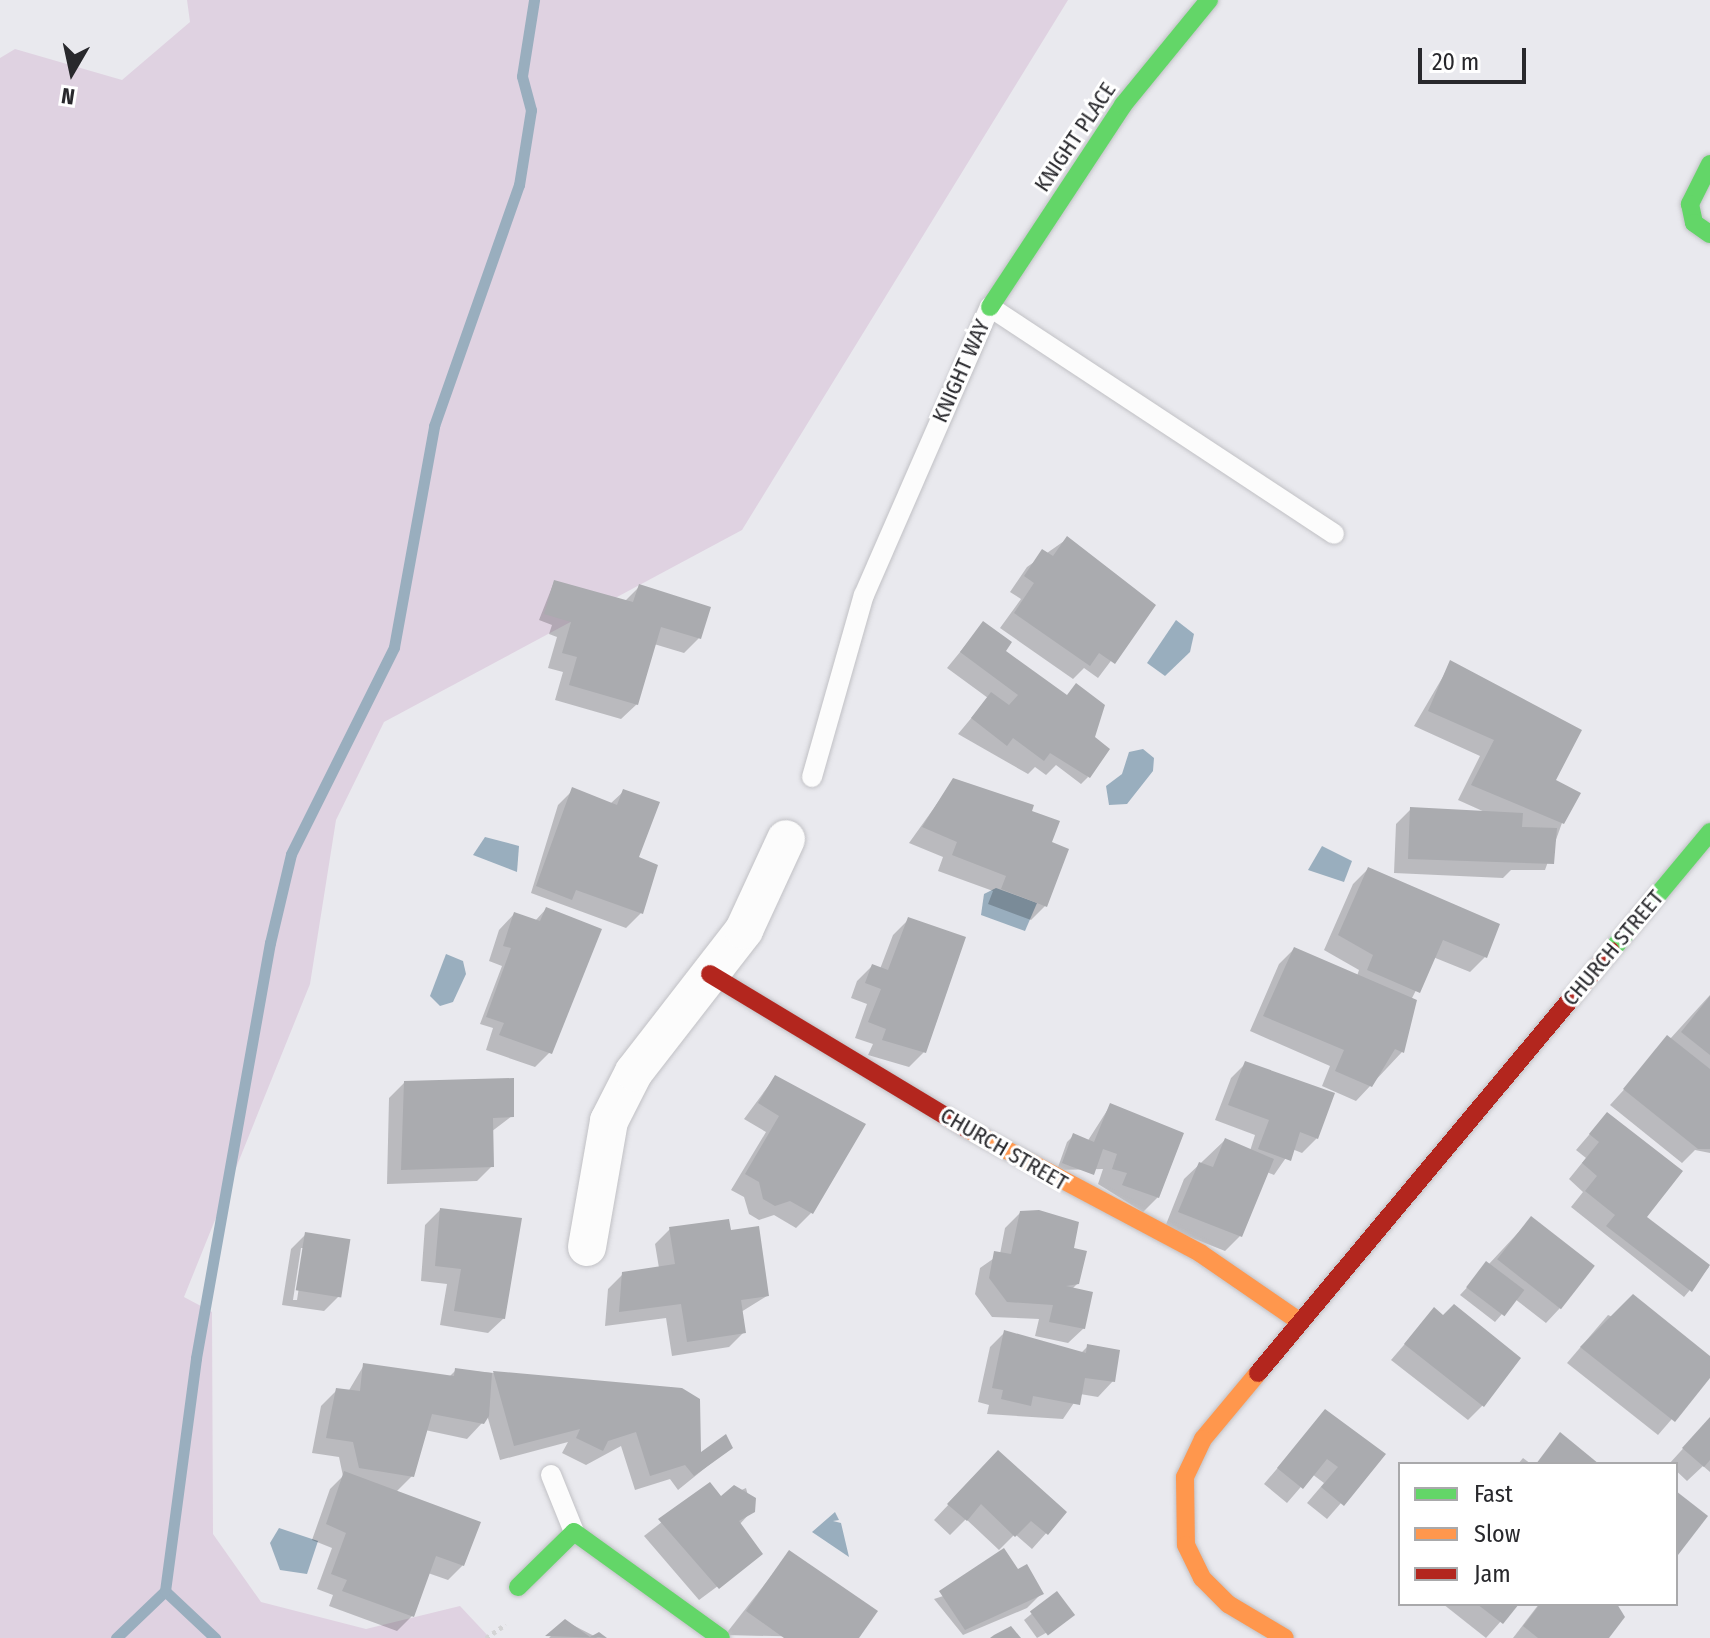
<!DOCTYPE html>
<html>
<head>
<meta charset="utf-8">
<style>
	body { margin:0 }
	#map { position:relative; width:1710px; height:1638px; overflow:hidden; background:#e9e9ee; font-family:"Fira Sans Condensed",sans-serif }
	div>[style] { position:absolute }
	.green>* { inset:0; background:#dfd2e1 }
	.water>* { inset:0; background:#99aebe }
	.shadow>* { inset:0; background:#0003 }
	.stream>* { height:11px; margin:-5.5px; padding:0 5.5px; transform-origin:5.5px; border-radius:5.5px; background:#99aebe }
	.building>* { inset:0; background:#aaabaf; transform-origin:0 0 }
	.path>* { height:5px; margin-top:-2.5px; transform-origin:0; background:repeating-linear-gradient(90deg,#d4d4d5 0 4px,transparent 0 8px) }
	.roads { filter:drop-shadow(0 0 2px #c1c1c5) drop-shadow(0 0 2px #c1c1c5) }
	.lane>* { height:20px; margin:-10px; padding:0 10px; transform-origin:10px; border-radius:10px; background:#fcfcfc }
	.street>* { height:38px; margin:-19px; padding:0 19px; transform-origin:19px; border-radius:19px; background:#fcfcfc }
	.fast>* { height:18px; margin:-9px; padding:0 9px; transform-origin:9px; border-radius:9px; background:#63d668 }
	.slow>* { height:18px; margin:-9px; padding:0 9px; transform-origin:9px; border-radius:9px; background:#ff974d }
	.jam>* { height:18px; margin:-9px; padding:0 9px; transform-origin:9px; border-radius:9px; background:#b3261e }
	span { translate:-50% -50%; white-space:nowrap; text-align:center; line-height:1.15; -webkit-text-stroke:6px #fff; paint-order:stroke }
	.street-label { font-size:22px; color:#28282c }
	.legend { position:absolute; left:1398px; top:1462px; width:280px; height:144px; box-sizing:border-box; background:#fff; border:2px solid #a9a9ab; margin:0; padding:10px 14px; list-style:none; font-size:24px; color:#28282c }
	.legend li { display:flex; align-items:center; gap:16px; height:40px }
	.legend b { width:40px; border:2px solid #a9a9ab }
	.north { position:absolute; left:32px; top:32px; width:80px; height:80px; -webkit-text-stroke:6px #fff; paint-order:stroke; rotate:189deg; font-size:22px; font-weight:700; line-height:32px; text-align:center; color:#28282c }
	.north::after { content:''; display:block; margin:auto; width:28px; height:36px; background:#28282c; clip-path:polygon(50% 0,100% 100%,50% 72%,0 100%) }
	.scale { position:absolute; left:1418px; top:48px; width:108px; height:36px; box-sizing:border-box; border:4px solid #28282c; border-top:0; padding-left:10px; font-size:24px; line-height:28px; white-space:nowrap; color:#28282c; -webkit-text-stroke:6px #fff; paint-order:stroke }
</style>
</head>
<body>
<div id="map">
	<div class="green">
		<i style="clip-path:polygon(187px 0,1068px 0,742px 530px,384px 722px,336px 820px,310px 984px,184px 1297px,212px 1312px,213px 1534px,261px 1602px,366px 1629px,460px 1606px,490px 1638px,0 1638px,0 58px,15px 49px,122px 80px,190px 22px)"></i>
	</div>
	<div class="water">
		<i style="clip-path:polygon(1176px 620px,1194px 634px,1190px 652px,1165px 676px,1147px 663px)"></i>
		<i style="clip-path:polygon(1143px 749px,1154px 758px,1153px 771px,1127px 804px,1109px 805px,1106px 786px,1122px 774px,1129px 752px)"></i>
		<i style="clip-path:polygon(485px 837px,519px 846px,517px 872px,473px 855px)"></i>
		<i style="clip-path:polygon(1322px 846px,1352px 861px,1344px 882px,1308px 870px)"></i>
		<i style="clip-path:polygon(996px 888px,1037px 903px,1025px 931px,981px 915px,984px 894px)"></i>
		<i style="clip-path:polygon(446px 954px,463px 961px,466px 974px,453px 1002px,440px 1006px,430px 996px)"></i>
		<i style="clip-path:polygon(835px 1512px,839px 1520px,833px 1521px,841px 1523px,849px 1557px,812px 1532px)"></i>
		<i style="clip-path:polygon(279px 1528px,318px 1541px,307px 1574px,280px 1570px,270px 1543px)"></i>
	</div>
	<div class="shadow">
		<i style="clip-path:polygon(1067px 539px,1153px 605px,1098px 678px,1084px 668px,1073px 679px,1000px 628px,1021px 599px,1010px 592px,1027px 567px)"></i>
		<i style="clip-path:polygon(554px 582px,625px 601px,640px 586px,699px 638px,684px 653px,654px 644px,637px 704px,621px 719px,555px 700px,563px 672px,548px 668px,557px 637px,549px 634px,552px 625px,539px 620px)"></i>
		<i style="clip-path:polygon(983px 624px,1088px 777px,1081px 784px,1056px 765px,1046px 775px,1035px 767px,1028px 774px,958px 734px,988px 698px,947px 668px)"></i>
		<i style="clip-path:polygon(1451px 663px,1554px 781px,1562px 823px,1545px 870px,1511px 870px,1503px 878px,1394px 873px,1396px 824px,1411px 809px,1487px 813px,1458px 800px,1480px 756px,1414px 726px)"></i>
		<i style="clip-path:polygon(954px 780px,1030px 812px,1050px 843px,1046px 905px,1031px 920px,988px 904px,993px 891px,938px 871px,943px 857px,909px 843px)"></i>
		<i style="clip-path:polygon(573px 790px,610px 804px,624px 791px,641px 913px,626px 928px,531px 893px,558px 805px)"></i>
		<i style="clip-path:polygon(1368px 869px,1485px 957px,1470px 972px,1433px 957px,1411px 1000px,1402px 1052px,1356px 1101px,1322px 1086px,1330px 1066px,1250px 1031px,1279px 964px,1294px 949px,1357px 976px,1359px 970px,1324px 950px,1353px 884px)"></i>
		<i style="clip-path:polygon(546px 909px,550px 1052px,535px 1067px,486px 1050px,493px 1028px,480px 1024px,502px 966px,489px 961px,499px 930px,514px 914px,535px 921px)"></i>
		<i style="clip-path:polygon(908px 920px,924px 1052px,909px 1067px,868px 1055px,873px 1044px,855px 1038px,867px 1004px,851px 998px,857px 981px,872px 966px,880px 969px,893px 935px)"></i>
		<i style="clip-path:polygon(1710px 995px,1710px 1153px,1695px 1150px,1682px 1163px,1610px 1105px)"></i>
		<i style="clip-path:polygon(1246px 1063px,1317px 1138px,1302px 1153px,1292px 1149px,1274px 1175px,1267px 1172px,1240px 1236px,1225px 1251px,1165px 1227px,1184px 1179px,1225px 1140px,1250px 1151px,1255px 1135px,1215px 1120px,1231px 1078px)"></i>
		<i style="clip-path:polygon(775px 1077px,811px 1213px,796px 1228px,774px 1215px,759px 1220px,749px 1214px,744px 1197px,731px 1190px,766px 1132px,744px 1119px)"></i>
		<i style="clip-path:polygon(404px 1083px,512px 1116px,491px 1132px,492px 1166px,477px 1181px,387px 1184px,389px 1098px)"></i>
		<i style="clip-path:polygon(1110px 1106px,1158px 1197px,1143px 1212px,1098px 1184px,1103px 1169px,1057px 1170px,1067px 1142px,1074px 1135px,1087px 1142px)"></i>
		<i style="clip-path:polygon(1607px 1114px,1644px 1217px,1709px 1267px,1684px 1297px,1571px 1207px,1583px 1192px,1569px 1179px,1586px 1158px,1576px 1150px)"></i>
		<i style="clip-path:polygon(440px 1210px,504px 1318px,488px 1333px,440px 1325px,447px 1284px,421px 1281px,425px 1225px)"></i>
		<i style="clip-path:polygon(1020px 1213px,1071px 1249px,1078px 1283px,1071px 1290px,1084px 1328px,1068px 1343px,1035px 1336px,1039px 1319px,992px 1317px,975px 1294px,980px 1268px,1000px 1254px,1005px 1228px)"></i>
		<i style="clip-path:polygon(1531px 1219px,1560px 1308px,1546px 1323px,1515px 1299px,1495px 1322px,1460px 1295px)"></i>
		<i style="clip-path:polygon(670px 1229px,729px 1233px,767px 1296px,741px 1312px,744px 1332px,729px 1347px,672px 1356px,666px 1318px,605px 1326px,608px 1289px,623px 1274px,659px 1268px,655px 1244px)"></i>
		<i style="clip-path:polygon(evenodd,306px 1234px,339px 1296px,324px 1311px,282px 1305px,291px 1249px,306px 1234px,301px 1248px,305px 1248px,297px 1300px,293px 1300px,301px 1248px)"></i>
		<i style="clip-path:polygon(1434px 1310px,1483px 1405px,1468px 1420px,1391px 1360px)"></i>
		<i style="clip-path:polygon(1608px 1315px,1710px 1358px,1710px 1375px,1658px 1435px,1567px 1363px)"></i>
		<i style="clip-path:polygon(1005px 1332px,1080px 1354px,1088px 1346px,1113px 1381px,1098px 1397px,1080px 1394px,1063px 1419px,987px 1414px,989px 1405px,978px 1402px,990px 1347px)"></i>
		<i style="clip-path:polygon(364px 1365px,448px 1378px,456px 1370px,494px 1373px,699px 1455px,731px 1447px,678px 1490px,670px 1479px,635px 1490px,621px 1446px,586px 1465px,562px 1453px,568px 1442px,500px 1460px,485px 1408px,482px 1423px,467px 1439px,425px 1430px,412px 1476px,395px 1493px,463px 1565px,448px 1580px,428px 1573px,412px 1616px,397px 1631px,329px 1606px,333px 1595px,317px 1589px,332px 1548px,312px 1540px,330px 1489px,343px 1476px,339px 1457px,312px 1453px,321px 1406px,337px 1390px,348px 1392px)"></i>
		<i style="clip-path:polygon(1325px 1412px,1383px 1455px,1327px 1519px,1307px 1503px,1324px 1483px,1312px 1474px,1287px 1503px,1264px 1484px)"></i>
		<i style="clip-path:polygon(1710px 1419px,1710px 1472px,1703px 1466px,1687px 1481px,1669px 1464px)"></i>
		<i style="clip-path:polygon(1523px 1458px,1531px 1464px,1518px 1464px)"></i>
		<i style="clip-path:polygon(983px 1468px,1065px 1512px,1032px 1549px,1015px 1534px,999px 1550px,966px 1519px,950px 1535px,934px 1520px)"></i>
		<i style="clip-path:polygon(709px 1485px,721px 1499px,746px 1488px,752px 1511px,739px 1525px,761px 1554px,699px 1600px,644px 1536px)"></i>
		<i style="clip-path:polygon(790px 1552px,858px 1638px,725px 1635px)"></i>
		<i style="clip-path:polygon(1017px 1572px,1042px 1593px,1027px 1608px,963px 1635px,934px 1599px)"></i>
		<i style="clip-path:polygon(1056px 1594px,1065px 1622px,1037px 1638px,1024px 1620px)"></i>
		<i style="clip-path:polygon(1443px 1604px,1516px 1604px,1486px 1638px)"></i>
		<i style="clip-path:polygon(1539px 1604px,1614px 1604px,1606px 1638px,1513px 1638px)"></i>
		<i style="clip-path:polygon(565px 1621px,598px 1638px,549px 1638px)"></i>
	</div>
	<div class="stream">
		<i style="left:165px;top:1591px;width:69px;rotate:43.2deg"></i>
		<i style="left:116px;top:1638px;width:68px;rotate:-43.8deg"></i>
		<i style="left:165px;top:1591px;width:235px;rotate:-82.4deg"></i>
		<i style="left:196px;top:1358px;width:422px;rotate:-79.9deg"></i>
		<i style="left:270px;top:943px;width:91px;rotate:-76.7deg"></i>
		<i style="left:291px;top:854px;width:231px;rotate:-63.5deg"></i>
		<i style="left:394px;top:647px;width:225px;rotate:-79.7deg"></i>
		<i style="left:434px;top:426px;width:256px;rotate:-70.6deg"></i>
		<i style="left:519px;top:185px;width:76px;rotate:-80.9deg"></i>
		<i style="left:531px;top:110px;width:35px;rotate:-105deg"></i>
		<i style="left:522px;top:76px;width:77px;rotate:-81deg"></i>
	</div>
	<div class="building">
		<i style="clip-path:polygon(1067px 536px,1156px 605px,1115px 664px,1099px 653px,1090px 666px,1014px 613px,1034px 583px,1024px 576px,1042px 549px,1053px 556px)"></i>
		<i style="clip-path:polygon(554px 580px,633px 602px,639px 584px,711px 607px,701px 639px,661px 627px,638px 705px,569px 685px,577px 657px,562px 653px,571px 622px,544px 614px)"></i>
		<i style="clip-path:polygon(983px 621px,1012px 642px,1006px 651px,1067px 695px,1076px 683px,1105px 705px,1095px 737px,1110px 749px,1090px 778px,1050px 753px,1044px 761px,1013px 738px,1007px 746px,971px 718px,991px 692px,1009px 705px,1018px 695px,960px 652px)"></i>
		<i style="clip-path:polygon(1450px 660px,1582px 730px,1556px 780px,1581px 793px,1564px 824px,1471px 785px,1494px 740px,1428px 711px)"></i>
		<i style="clip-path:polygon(953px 778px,1034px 805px,1032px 811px,1060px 821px,1052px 842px,1069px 849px,1047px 907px,1001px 889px,1006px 876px,952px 855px,957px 842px,922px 827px)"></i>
		<i style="clip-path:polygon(572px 787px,617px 805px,623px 789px,660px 802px,639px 857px,658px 865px,643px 914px,576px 890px,572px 900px,536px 886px)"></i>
		<i style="clip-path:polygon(1410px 807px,1523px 813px,1522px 827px,1557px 828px,1554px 864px,1408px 859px)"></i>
		<i style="clip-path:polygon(1368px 867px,1500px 924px,1487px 958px,1443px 940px,1420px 993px,1367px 970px,1373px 955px,1338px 935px)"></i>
		<i style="clip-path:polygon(546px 907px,602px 929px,552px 1054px,499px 1035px,504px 1023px,486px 1017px,511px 948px,503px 946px,514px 912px,540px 921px)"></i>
		<i style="clip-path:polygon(908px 917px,966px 937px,926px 1053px,882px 1040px,886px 1029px,868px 1022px,881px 989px,865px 983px,872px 964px,888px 970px)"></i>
		<i style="clip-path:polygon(1294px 947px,1417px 1000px,1404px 1053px,1395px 1049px,1372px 1087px,1335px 1071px,1344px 1050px,1263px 1016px)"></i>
		<i style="clip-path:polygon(1710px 996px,1710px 1055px,1681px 1032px)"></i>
		<i style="clip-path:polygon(1667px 1035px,1710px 1069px,1710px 1149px,1698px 1149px,1623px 1089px)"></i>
		<i style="clip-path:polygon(1245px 1061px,1335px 1093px,1318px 1139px,1300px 1132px,1291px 1161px,1258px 1149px,1269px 1120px,1228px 1105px)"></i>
		<i style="clip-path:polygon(775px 1075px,866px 1124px,813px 1214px,790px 1201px,775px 1206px,763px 1199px,759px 1182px,745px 1174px,779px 1116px,758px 1103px)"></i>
		<i style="clip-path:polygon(514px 1078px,514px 1117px,493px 1118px,494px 1167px,401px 1170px,404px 1081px)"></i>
		<i style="clip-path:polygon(1110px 1103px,1184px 1133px,1159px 1198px,1122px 1185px,1127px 1173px,1112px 1169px,1117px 1154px,1103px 1149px,1094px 1175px,1062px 1163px,1073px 1133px,1094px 1142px)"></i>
		<i style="clip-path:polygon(1607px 1112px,1683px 1171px,1647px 1217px,1710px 1265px,1692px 1292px,1606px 1226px,1615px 1215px,1585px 1191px,1597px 1176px,1582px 1163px,1599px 1142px,1589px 1134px)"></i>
		<i style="clip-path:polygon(1225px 1138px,1274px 1159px,1242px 1237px,1178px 1212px,1199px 1162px,1213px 1167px)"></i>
		<i style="clip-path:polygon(440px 1208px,522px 1218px,505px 1319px,454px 1311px,461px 1269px,435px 1266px)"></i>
		<i style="clip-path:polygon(1039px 1210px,1079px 1222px,1074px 1248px,1087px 1251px,1079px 1284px,1066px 1286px,1093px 1292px,1085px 1329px,1049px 1322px,1053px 1305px,1007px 1302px,989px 1278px,994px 1251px,1011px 1254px,1020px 1211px)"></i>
		<i style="left:1531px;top:1216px;width:81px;height:55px;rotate:38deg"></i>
		<i style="clip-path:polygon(729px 1219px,731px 1230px,759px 1226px,769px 1296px,741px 1300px,746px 1333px,687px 1342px,681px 1304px,619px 1312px,622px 1272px,675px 1264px,669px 1227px)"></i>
		<i style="left:305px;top:1232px;width:46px;height:59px;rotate:9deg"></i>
		<i style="left:1486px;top:1261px;width:48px;height:33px;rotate:37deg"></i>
		<i style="clip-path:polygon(1633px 1294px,1710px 1356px,1710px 1378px,1675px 1422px,1580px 1347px)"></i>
		<i style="clip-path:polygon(1454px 1304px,1521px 1358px,1484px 1407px,1404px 1344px,1434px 1307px,1443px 1315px)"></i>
		<i style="clip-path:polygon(1004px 1330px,1086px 1353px,1087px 1344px,1120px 1350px,1115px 1382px,1085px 1378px,1080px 1405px,1033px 1396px,1031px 1406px,1001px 1399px,1003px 1390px,992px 1388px)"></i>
		<i style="clip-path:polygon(363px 1363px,454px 1376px,455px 1368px,492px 1373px,489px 1416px,484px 1424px,432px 1414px,414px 1477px,359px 1468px,353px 1442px,326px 1438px,336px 1388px,360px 1391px)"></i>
		<i style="clip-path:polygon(493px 1371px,682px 1388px,700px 1399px,701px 1452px,726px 1434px,733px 1448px,694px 1476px,685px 1465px,650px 1476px,636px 1432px,608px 1441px,603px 1451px,576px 1438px,580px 1429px,514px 1446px)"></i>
		<i style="clip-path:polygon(1325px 1409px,1386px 1454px,1344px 1506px,1321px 1487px,1338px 1467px,1327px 1459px,1303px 1489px,1277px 1468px)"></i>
		<i style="clip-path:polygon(1710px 1417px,1710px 1460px,1704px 1467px,1682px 1448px)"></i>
		<i style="clip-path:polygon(1560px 1432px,1599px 1464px,1536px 1464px)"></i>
		<i style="clip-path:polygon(998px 1450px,1067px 1512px,1048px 1535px,1031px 1521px,1015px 1537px,981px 1504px,967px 1521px,947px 1504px)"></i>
		<i style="clip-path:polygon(344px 1471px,481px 1522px,464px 1566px,436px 1556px,414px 1617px,342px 1591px,347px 1580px,331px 1574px,346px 1533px,326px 1524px)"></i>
		<i style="clip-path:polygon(710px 1482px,721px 1496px,734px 1485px,756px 1498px,755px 1512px,739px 1521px,763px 1554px,719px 1589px,658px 1519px)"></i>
		<i style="clip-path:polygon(1676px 1491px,1708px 1516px,1678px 1555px,1676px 1553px)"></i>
		<i style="clip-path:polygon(1004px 1548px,1018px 1569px,1027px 1564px,1044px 1594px,965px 1630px,939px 1591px)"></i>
		<i style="clip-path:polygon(789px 1550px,878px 1611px,859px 1638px,784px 1638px,746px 1611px)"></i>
		<i style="left:1057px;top:1591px;width:30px;height:34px;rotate:53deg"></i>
		<i style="clip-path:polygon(1477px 1604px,1519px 1604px,1503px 1624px)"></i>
		<i style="clip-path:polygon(1540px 1604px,1617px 1604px,1625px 1617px,1609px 1638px,1538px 1638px,1523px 1626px)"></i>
		<i style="clip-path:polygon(565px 1619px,590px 1637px,599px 1632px,607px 1638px,545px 1636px)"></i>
		<i style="clip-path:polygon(1011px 1626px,1021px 1638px,990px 1638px,994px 1635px)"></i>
	</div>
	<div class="path">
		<i style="left:486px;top:1638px;width:24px;rotate:-35deg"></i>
	</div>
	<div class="roads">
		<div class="lane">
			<i style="left:812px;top:777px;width:189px;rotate:-74.1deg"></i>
			<i style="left:864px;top:595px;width:314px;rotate:-66.4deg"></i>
			<i style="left:990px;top:307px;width:412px;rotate:33.4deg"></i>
			<i style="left:551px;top:1475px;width:61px;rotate:68deg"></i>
		</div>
		<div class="street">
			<i style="left:587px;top:1247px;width:128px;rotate:-80.1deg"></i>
			<i style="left:609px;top:1121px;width:55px;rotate:-63deg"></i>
			<i style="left:634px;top:1072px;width:180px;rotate:-52.2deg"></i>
			<i style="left:744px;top:930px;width:100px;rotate:-65.2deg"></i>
		</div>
		<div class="fast">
			<i style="left:1710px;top:164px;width:45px;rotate:116.6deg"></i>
			<i style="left:1690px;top:204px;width:19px;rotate:78deg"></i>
			<i style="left:1694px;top:223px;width:19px;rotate:35deg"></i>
			<i style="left:990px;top:307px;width:242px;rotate:-56.6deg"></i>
			<i style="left:1123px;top:105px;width:136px;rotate:-50.7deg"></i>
			<i style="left:1611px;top:951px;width:155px;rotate:-50.2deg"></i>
			<i style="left:518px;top:1587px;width:78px;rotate:-44.5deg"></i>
			<i style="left:574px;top:1532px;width:181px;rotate:35.8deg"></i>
		</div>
		<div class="slow">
			<i style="left:969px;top:1130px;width:262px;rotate:28deg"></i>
			<i style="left:1200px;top:1253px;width:120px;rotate:34.5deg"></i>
			<i style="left:1258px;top:1373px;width:86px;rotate:129.8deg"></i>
			<i style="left:1203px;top:1439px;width:42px;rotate:115.3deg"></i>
			<i style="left:1185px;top:1477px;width:68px;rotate:89.2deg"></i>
			<i style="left:1186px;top:1545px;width:37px;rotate:64deg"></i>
			<i style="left:1202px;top:1578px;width:37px;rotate:45deg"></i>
			<i style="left:1228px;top:1604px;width:66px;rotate:30.8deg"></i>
		</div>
		<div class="jam">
			<i style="left:710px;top:974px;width:302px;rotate:31.1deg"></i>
			<i style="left:1258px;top:1373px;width:550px;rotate:-50.09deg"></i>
		</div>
	</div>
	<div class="street-label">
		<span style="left:1075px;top:137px;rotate:-56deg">KNIGHT PLACE</span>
		<span style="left:961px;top:371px;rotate:-66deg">KNIGHT WAY</span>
		<span style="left:1613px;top:948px;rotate:-50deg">CHURCH STREET</span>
		<span style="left:1004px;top:1149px;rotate:30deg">CHURCH STREET</span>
	</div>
	<ul class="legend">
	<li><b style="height:10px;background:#63d668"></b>Fast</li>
	<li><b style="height:10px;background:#ff974d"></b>Slow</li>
	<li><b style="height:10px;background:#b3261e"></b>Jam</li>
	</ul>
	<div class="north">N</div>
	<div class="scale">20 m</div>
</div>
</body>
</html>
